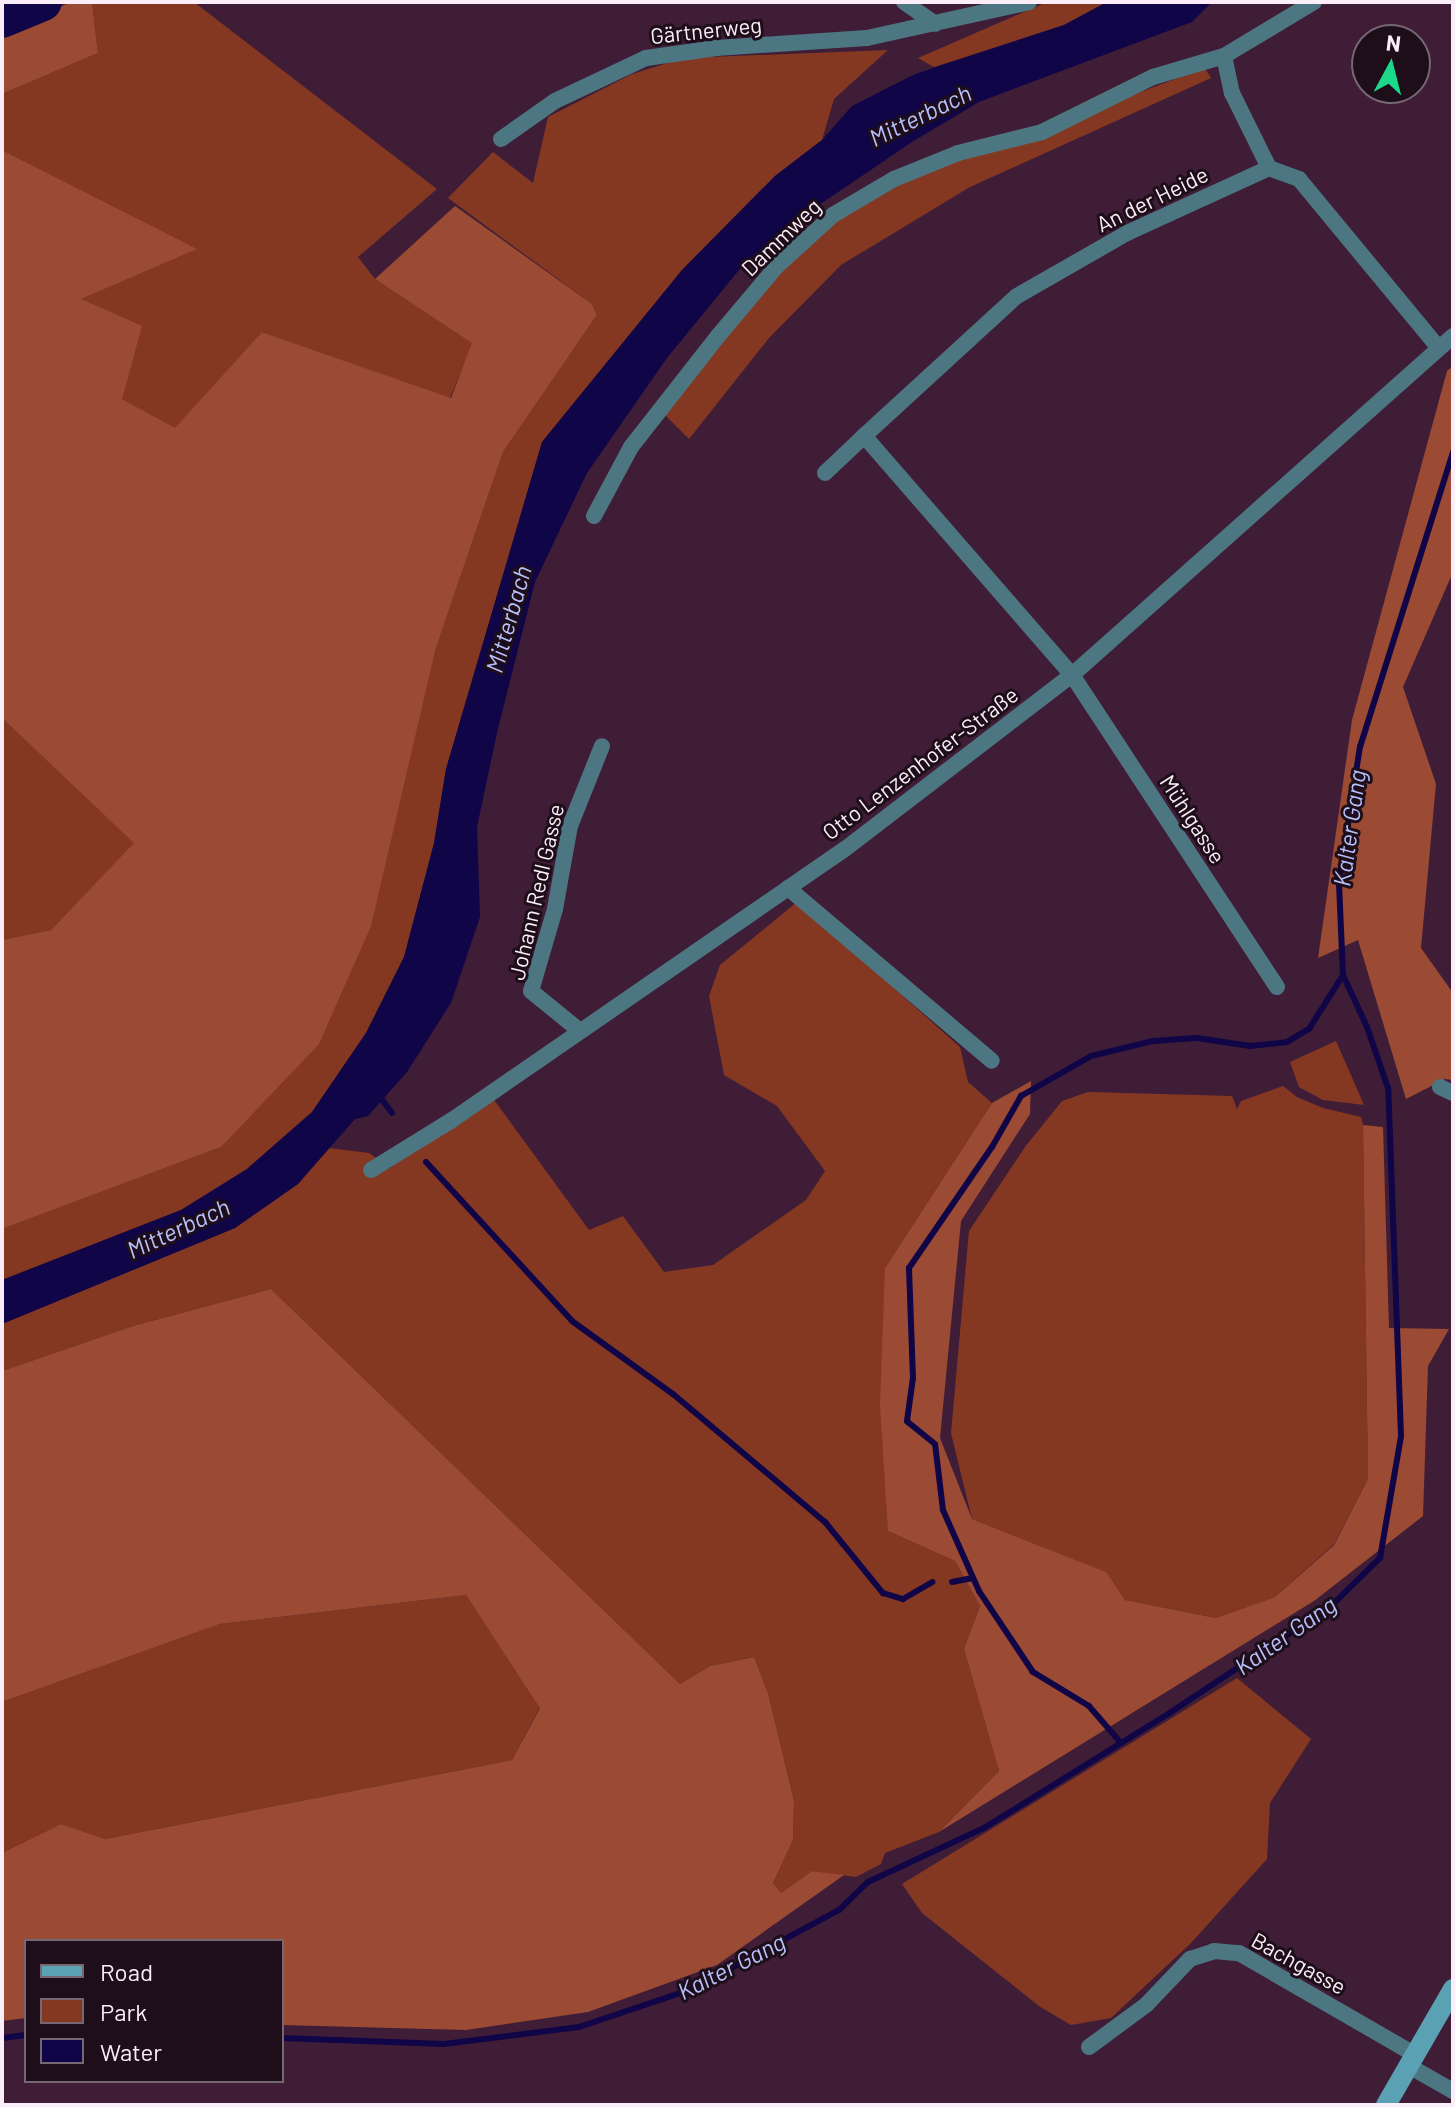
<!DOCTYPE html>
<html>
<head>
<meta charset="utf-8">
<style>
	body { margin:0 }
	#map { position:relative; width:1455px; height:2107px; overflow:hidden; background:#401d37; font-family:Barlow,sans-serif }
	div>[style] { position:absolute }
	.green>* { inset:0; background:#853821 }
	.forest>* { inset:0; background:#9b4b33 }
	.water>* { inset:0; background:#100547 }
	.stream>* { height:6px; margin:-3px; padding:0 3px; transform-origin:3px; border-radius:3px; background:#100547 }
	.river>* { height:38px; margin:-19px; padding:0 19px; transform-origin:19px; border-radius:19px; background:#100547 }
	.minor>* { height:16px; margin:-8px; padding:0 8px; transform-origin:8px; border-radius:8px; background:#4c7782 }
	.secondary>* { height:20px; margin:-10px; padding:0 10px; transform-origin:10px; border-radius:10px; background:#5aa1b4 }
	span { translate:-50% -50%; white-space:nowrap; text-align:center; line-height:1.15; -webkit-text-stroke:6px #1d0e19; paint-order:stroke }
	.street-label { font-size:22px; color:#fceef8 }
	.water-label { font-size:24px; color:#b8c1fe; font-style:italic }
	.frame { position:absolute; inset:0; border:4px solid #fceef8; pointer-events:none }
	.legend { position:absolute; left:24px; top:1939px; width:260px; height:144px; box-sizing:border-box; background:#1d0e19; border:2px solid #766872; margin:0; padding:10px 14px; list-style:none; font-size:24px; color:#fceef8 }
	.legend li { display:flex; align-items:center; gap:16px; height:40px }
	.legend b { width:40px; border:2px solid #766872 }
	.north { position:absolute; left:1351px; top:24px; width:80px; height:80px; box-sizing:border-box; background:#1d0e19; border:2px solid #766872; border-radius:50%; rotate:7deg; font-size:22px; font-weight:700; line-height:32px; text-align:center; color:#fceef8 }
	.north::after { content:''; display:block; margin:auto; width:28px; height:36px; background:#1bd988; clip-path:polygon(50% 0,100% 100%,50% 72%,0 100%) }
</style>
</head>
<body>
<div id="map">
	<div class="green">
		<i style="clip-path:polygon(92px 2px,194px 2px,437px 189px,358px 257px,375px 279px,473px 343px,450px 398px,262px 332px,175px 429px,122px 399px,80px 299px,196px 249px,2px 150px,2px 94px,98px 53px)"></i>
		<i style="clip-path:polygon(1047px 2px,1107px 2px,1064px 25px,934px 67px,918px 58px)"></i>
		<i style="clip-path:polygon(888px 50px,834px 99px,822px 140px,775px 176px,682px 270px,542px 442px,446px 769px,434px 843px,404px 957px,366px 1033px,312px 1112px,247px 1169px,181px 1210px,2px 1280px,2px 1229px,221px 1147px,435px 651px,503px 452px,597px 315px,592px 304px,448px 198px,493px 152px,533px 183px,548px 117px,632px 74px,684px 58px)"></i>
		<i style="clip-path:polygon(1205px 68px,1211px 78px,970px 187px,841px 265px,769px 338px,689px 439px,663px 413px,763px 290px,808px 244px,841px 218px,898px 182px)"></i>
		<i style="clip-path:polygon(2px 718px,135px 843px,51px 930px,2px 940px)"></i>
		<i style="clip-path:polygon(797px 902px,960px 1047px,968px 1082px,992px 1103px,885px 1268px,888px 1531px,955px 1561px,980px 1606px,964px 1649px,999px 1771px,939px 1832px,885px 1853px,881px 1864px,856px 1877px,812px 1871px,781px 1893px,773px 1883px,793px 1840px,794px 1801px,768px 1693px,754px 1657px,710px 1666px,680px 1684px,271px 1289px,133px 1326px,2px 1371px,2px 1324px,235px 1228px,298px 1184px,329px 1148px,369px 1153px,390px 1168px,492px 1097px,589px 1230px,623px 1216px,664px 1272px,713px 1265px,806px 1200px,825px 1171px,777px 1106px,724px 1075px,709px 996px,720px 965px)"></i>
		<i style="clip-path:polygon(1336px 1041px,1364px 1105px,1323px 1100px,1299px 1087px,1290px 1062px)"></i>
		<i style="clip-path:polygon(1283px 1086px,1297px 1097px,1323px 1108px,1361px 1117px,1363px 1125px,1368px 1479px,1334px 1544px,1275px 1597px,1216px 1618px,1125px 1600px,1105px 1572px,972px 1519px,951px 1433px,969px 1231px,1025px 1147px,1062px 1101px,1088px 1092px,1232px 1096px,1237px 1109px,1241px 1101px)"></i>
		<i style="clip-path:polygon(466px 1595px,540px 1707px,512px 1760px,105px 1839px,61px 1824px,2px 1853px,2px 1702px,220px 1624px)"></i>
		<i style="clip-path:polygon(1237px 1678px,1311px 1739px,1270px 1803px,1267px 1859px,1191px 1943px,1111px 2018px,1071px 2025px,1039px 2006px,922px 1913px,902px 1884px)"></i>
	</div>
	<div class="forest">
		<i style="clip-path:polygon(71px 2px,92px 2px,98px 53px,2px 94px,2px 33px)"></i>
		<i style="clip-path:polygon(2px 150px,197px 249px,81px 299px,142px 326px,122px 399px,175px 428px,262px 332px,451px 398px,472px 343px,375px 279px,455px 206px,592px 304px,597px 315px,503px 452px,435px 651px,371px 926px,319px 1044px,221px 1147px,2px 1229px,2px 940px,51px 930px,134px 843px,2px 718px)"></i>
		<i style="clip-path:polygon(1453px 366px,1453px 572px,1403px 687px,1436px 784px,1421px 948px,1453px 993px,1453px 1080px,1445px 1079px,1406px 1099px,1358px 940px,1318px 958px,1352px 720px,1447px 371px)"></i>
		<i style="clip-path:polygon(1031px 1081px,1030px 1114px,961px 1221px,940px 1438px,972px 1519px,1106px 1572px,1125px 1600px,1216px 1618px,1275px 1597px,1334px 1545px,1368px 1479px,1363px 1125px,1383px 1127px,1389px 1328px,1449px 1329px,1428px 1366px,1423px 1516px,1314px 1601px,939px 1832px,999px 1771px,964px 1649px,980px 1606px,955px 1561px,888px 1531px,880px 1405px,885px 1268px,992px 1103px)"></i>
		<i style="clip-path:polygon(271px 1289px,680px 1684px,710px 1666px,754px 1657px,768px 1693px,794px 1801px,793px 1840px,773px 1883px,781px 1893px,812px 1871px,844px 1875px,717px 1965px,588px 2012px,466px 2030px,282px 2025px,282px 1941px,26px 1941px,26px 2018px,2px 2021px,2px 1853px,61px 1824px,105px 1839px,512px 1760px,540px 1708px,466px 1595px,220px 1624px,2px 1702px,2px 1371px,133px 1326px)"></i>
	</div>
	<div class="water">
		<i style="clip-path:polygon(1107px 2px,1212px 2px,1192px 22px,979px 102px,912px 142px,800px 218px,739px 270px,667px 358px,587px 473px,535px 582px,497px 733px,477px 827px,480px 917px,451px 1003px,407px 1072px,368px 1116px,355px 1119px,298px 1184px,235px 1228px,2px 1324px,2px 1280px,181px 1210px,247px 1169px,312px 1112px,366px 1033px,404px 957px,434px 843px,446px 769px,542px 442px,682px 270px,775px 176px,822px 140px,852px 106px,915px 74px,1064px 25px)"></i>
	</div>
	<div class="stream">
		<i style="left:380px;top:1097px;width:20px;rotate:53deg"></i>
		<i style="left:426px;top:1162px;width:216px;rotate:47.4deg"></i>
		<i style="left:572px;top:1321px;width:125px;rotate:35.9deg"></i>
		<i style="left:673px;top:1394px;width:199px;rotate:40.1deg"></i>
		<i style="left:825px;top:1522px;width:92px;rotate:50.8deg"></i>
		<i style="left:883px;top:1593px;width:21px;rotate:17deg"></i>
		<i style="left:903px;top:1599px;width:34px;rotate:-30deg"></i>
		<i style="left:952px;top:1582px;width:21px;rotate:-11deg"></i>
		<i style="left:1121px;top:1743px;width:49px;rotate:-130.9deg"></i>
		<i style="left:1089px;top:1706px;width:66px;rotate:-148.7deg"></i>
		<i style="left:1033px;top:1672px;width:97px;rotate:-123.7deg"></i>
		<i style="left:979px;top:1591px;width:89px;rotate:-114deg"></i>
		<i style="left:943px;top:1510px;width:66px;rotate:-96.9deg"></i>
		<i style="left:935px;top:1444px;width:36px;rotate:-141deg"></i>
		<i style="left:907px;top:1421px;width:43px;rotate:-82.1deg"></i>
		<i style="left:913px;top:1378px;width:110px;rotate:-92.1deg"></i>
		<i style="left:909px;top:1268px;width:147px;rotate:-55.6deg"></i>
		<i style="left:992px;top:1147px;width:59px;rotate:-60.4deg"></i>
		<i style="left:1021px;top:1096px;width:81px;rotate:-29.7deg"></i>
		<i style="left:1091px;top:1056px;width:64px;rotate:-13.6deg"></i>
		<i style="left:1153px;top:1041px;width:44px;rotate:-3.9deg"></i>
		<i style="left:1197px;top:1038px;width:54px;rotate:8.6deg"></i>
		<i style="left:1250px;top:1046px;width:37px;rotate:-6deg"></i>
		<i style="left:1287px;top:1042px;width:26px;rotate:-31deg"></i>
		<i style="left:1309px;top:1029px;width:64px;rotate:-57.8deg"></i>
		<i style="left:2px;top:2038px;width:24px;rotate:-7deg"></i>
		<i style="left:282px;top:2038px;width:162px;rotate:2.1deg"></i>
		<i style="left:444px;top:2044px;width:136px;rotate:-7.2deg"></i>
		<i style="left:579px;top:2027px;width:119px;rotate:-18.6deg"></i>
		<i style="left:692px;top:1989px;width:167px;rotate:-28.3deg"></i>
		<i style="left:839px;top:1910px;width:40px;rotate:-44deg"></i>
		<i style="left:868px;top:1882px;width:128px;rotate:-25deg"></i>
		<i style="left:984px;top:1828px;width:216px;rotate:-31.8deg"></i>
		<i style="left:1168px;top:1714px;width:196px;rotate:-33.5deg"></i>
		<i style="left:1331px;top:1606px;width:69px;rotate:-44.4deg"></i>
		<i style="left:1380px;top:1558px;width:124px;rotate:-80.2deg"></i>
		<i style="left:1401px;top:1436px;width:348px;rotate:-92.1deg"></i>
		<i style="left:1388px;top:1088px;width:65px;rotate:-109deg"></i>
		<i style="left:1367px;top:1027px;width:57px;rotate:-114.8deg"></i>
		<i style="left:1343px;top:975px;width:93px;rotate:-92.5deg"></i>
		<i style="left:1339px;top:882px;width:137px;rotate:-81.2deg"></i>
		<i style="left:1360px;top:747px;width:309px;rotate:-72.5deg"></i>
	</div>
	<div class="river">
		<i style="left:2px;top:19px;width:44px;rotate:-22.5deg"></i>
	</div>
	<div class="minor">
		<i style="left:904px;top:2px;width:38px;rotate:35deg"></i>
		<i style="left:1224px;top:56px;width:38px;rotate:78deg"></i>
		<i style="left:1232px;top:93px;width:84px;rotate:63.7deg"></i>
		<i style="left:501px;top:139px;width:66px;rotate:-35.1deg"></i>
		<i style="left:555px;top:101px;width:101px;rotate:-25.3deg"></i>
		<i style="left:646px;top:58px;width:71px;rotate:-8.1deg"></i>
		<i style="left:716px;top:48px;width:151px;rotate:-3.8deg"></i>
		<i style="left:867px;top:38px;width:166px;rotate:-12.5deg"></i>
		<i style="left:825px;top:473px;width:54px;rotate:-43.5deg"></i>
		<i style="left:594px;top:516px;width:78px;rotate:-61.8deg"></i>
		<i style="left:631px;top:447px;width:141px;rotate:-51.9deg"></i>
		<i style="left:718px;top:336px;width:92px;rotate:-49.9deg"></i>
		<i style="left:777px;top:266px;width:76px;rotate:-42.3deg"></i>
		<i style="left:833px;top:215px;width:71px;rotate:-30.5deg"></i>
		<i style="left:894px;top:179px;width:69px;rotate:-22.1deg"></i>
		<i style="left:958px;top:153px;width:87px;rotate:-14deg"></i>
		<i style="left:1042px;top:132px;width:124px;rotate:-26.4deg"></i>
		<i style="left:1153px;top:77px;width:74px;rotate:-16.5deg"></i>
		<i style="left:1224px;top:56px;width:105px;rotate:-31deg"></i>
		<i style="left:788px;top:888px;width:267px;rotate:40.3deg"></i>
		<i style="left:1277px;top:987px;width:373px;rotate:-123.3deg"></i>
		<i style="left:1072px;top:675px;width:317px;rotate:-131deg"></i>
		<i style="left:864px;top:436px;width:207px;rotate:-42.5deg"></i>
		<i style="left:1017px;top:296px;width:127px;rotate:-29.8deg"></i>
		<i style="left:1127px;top:233px;width:156px;rotate:-24.6deg"></i>
		<i style="left:1269px;top:168px;width:32px;rotate:20deg"></i>
		<i style="left:1299px;top:179px;width:219px;rotate:50.4deg"></i>
		<i style="left:580px;top:1031px;width:63px;rotate:-140.8deg"></i>
		<i style="left:531px;top:991px;width:85px;rotate:-73.7deg"></i>
		<i style="left:555px;top:909px;width:84px;rotate:-79.8deg"></i>
		<i style="left:570px;top:826px;width:86px;rotate:-68.2deg"></i>
		<i style="left:1440px;top:1087px;width:14px;rotate:25deg"></i>
		<i style="left:371px;top:1170px;width:95px;rotate:-31.7deg"></i>
		<i style="left:452px;top:1120px;width:477px;rotate:-34.6deg"></i>
		<i style="left:845px;top:849px;width:286px;rotate:-37.5deg"></i>
		<i style="left:1072px;top:675px;width:510px;rotate:-41.66deg"></i>
		<i style="left:1089px;top:2047px;width:71px;rotate:-36.4deg"></i>
		<i style="left:1146px;top:2005px;width:64px;rotate:-46.3deg"></i>
		<i style="left:1190px;top:1959px;width:25px;rotate:-18deg"></i>
		<i style="left:1214px;top:1951px;width:25px;rotate:5deg"></i>
		<i style="left:1239px;top:1953px;width:204px;rotate:30deg"></i>
		<i style="left:1409px;top:2066px;width:51px;rotate:29.6deg"></i>
	</div>
	<div class="secondary">
		<i style="left:1386px;top:2105px;width:134px;rotate:-60deg"></i>
	</div>
	<div class="street-label">
		<span style="left:706px;top:30px;rotate:-6deg">Gärtnerweg</span>
		<span style="left:1152px;top:199px;rotate:-26deg">An der Heide</span>
		<span style="left:781px;top:237px;rotate:-44deg">Dammweg</span>
		<span style="left:920px;top:763px;rotate:-37deg">Otto Lenzenhofer-Straße</span>
		<span style="left:1193px;top:819px;rotate:57deg">Mühlgasse</span>
		<span style="left:536px;top:892px;rotate:-77deg">Johann Redl Gasse</span>
		<span style="left:1299px;top:1963px;rotate:29deg">Bachgasse</span>
	</div>
	<div class="water-label">
		<span style="left:920px;top:115px;rotate:-26deg">Mitterbach</span>
		<span style="left:508px;top:619px;rotate:-74deg">Mitterbach</span>
		<span style="left:1349px;top:828px;rotate:-82deg">Kalter Gang</span>
		<span style="left:178px;top:1228px;rotate:-25deg">Mitterbach</span>
		<span style="left:1285px;top:1635px;rotate:-35deg">Kalter Gang</span>
		<span style="left:731px;top:1966px;rotate:-27deg">Kalter Gang</span>
	</div>
	<div class="frame"></div>
	<ul class="legend">
	<li><b style="height:10px;background:#5aa1b4"></b>Road</li>
	<li><b style="height:22px;background:#853821"></b>Park</li>
	<li><b style="height:22px;background:#100547"></b>Water</li>
	</ul>
	<div class="north">N</div>
</div>
</body>
</html>
